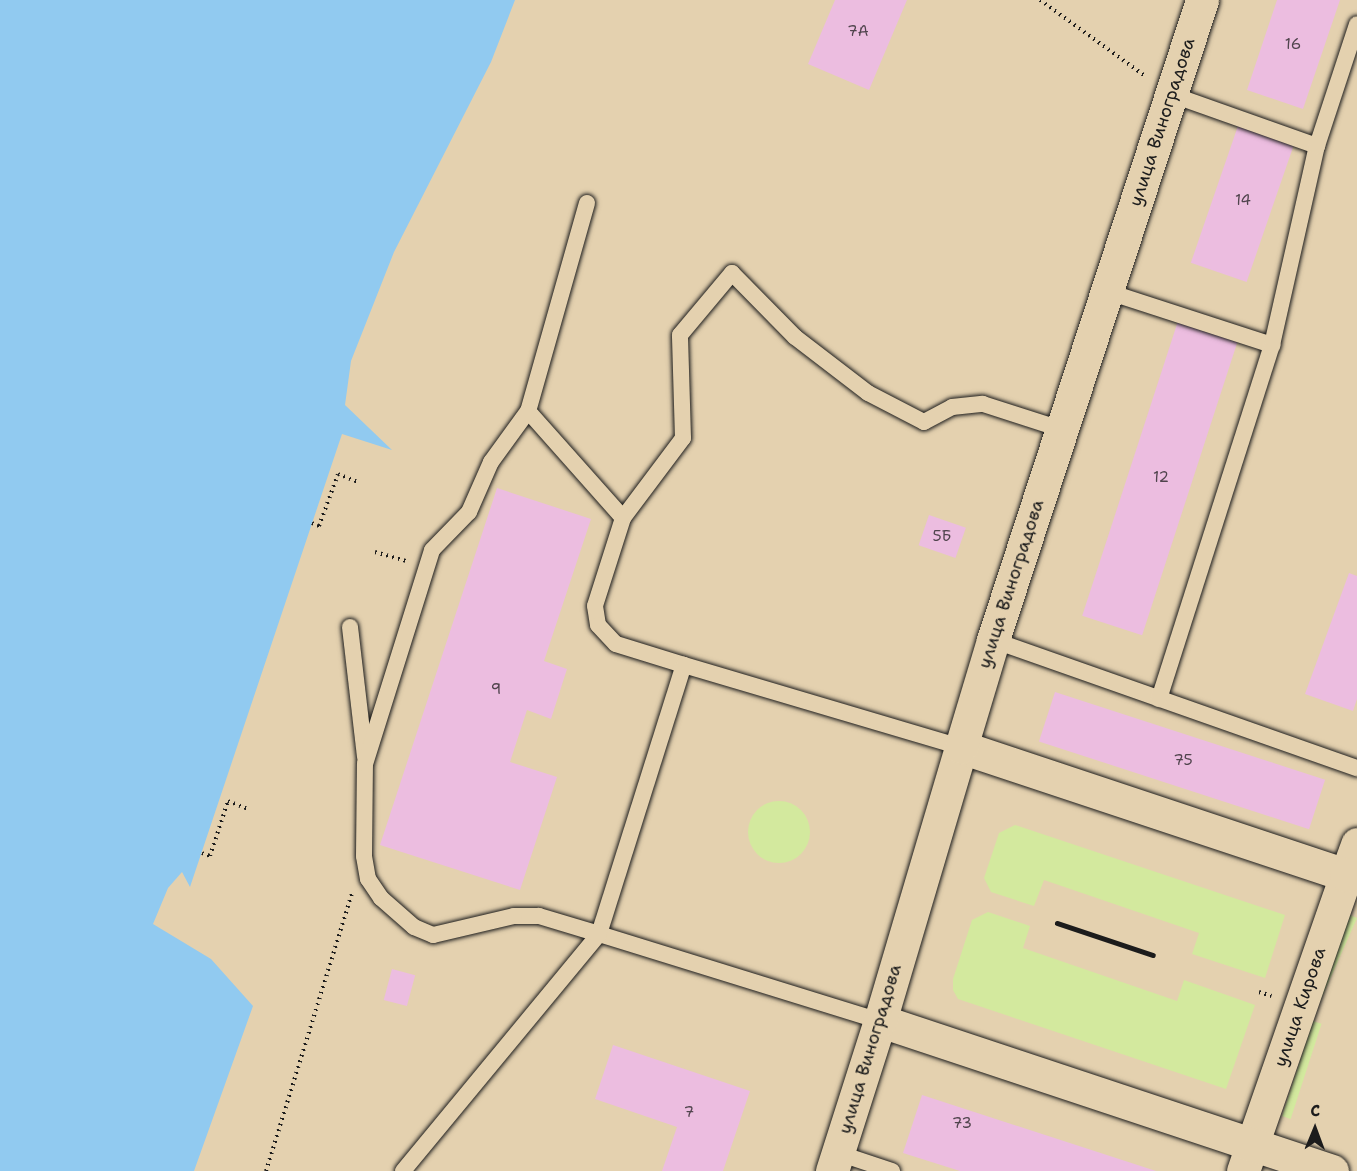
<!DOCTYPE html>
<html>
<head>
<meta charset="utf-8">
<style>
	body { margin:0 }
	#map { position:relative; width:1357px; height:1171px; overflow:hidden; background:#e4d1af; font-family:"Shantell Sans",sans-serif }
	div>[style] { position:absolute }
	.green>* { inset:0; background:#d3e99e; transform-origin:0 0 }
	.round { border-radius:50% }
	.water>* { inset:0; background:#91caf0 }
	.building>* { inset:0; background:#ecbde0; transform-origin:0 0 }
	.path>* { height:4px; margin-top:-2px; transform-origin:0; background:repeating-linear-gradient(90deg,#1c1c1c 0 1.5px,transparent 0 6px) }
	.roads { filter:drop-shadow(0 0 2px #1c1c1c) drop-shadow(0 0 2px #1c1c1c) }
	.service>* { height:16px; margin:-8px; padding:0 8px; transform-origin:8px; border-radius:8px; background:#e4d1af }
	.minor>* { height:33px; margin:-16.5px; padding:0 16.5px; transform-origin:16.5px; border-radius:16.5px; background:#e4d1af }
	.tertiary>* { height:33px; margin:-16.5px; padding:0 16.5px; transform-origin:16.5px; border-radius:16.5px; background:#e4d1af }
	.secondary>* { height:33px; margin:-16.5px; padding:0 16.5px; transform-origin:16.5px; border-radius:16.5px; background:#e4d1af }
	.rail>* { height:4.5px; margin:-2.25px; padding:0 2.25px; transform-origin:2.25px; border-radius:2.25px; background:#1c1c1c }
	span { translate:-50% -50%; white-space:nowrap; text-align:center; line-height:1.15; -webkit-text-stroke:4.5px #e4d1af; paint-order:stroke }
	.number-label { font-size:15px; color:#50444d }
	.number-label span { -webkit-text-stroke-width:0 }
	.street-label { font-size:18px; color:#1c1c1c }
	.north { position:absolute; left:1285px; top:1099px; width:60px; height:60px; -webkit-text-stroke:4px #e4d1af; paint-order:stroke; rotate:1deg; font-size:16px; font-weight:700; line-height:24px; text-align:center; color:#1c1c1c }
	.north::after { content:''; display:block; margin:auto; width:21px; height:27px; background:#1c1c1c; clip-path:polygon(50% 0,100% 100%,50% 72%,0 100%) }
</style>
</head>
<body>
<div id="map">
	<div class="green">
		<i class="round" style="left:748px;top:801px;width:62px;height:62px"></i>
		<i style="clip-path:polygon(1015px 825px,1285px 915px,1265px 978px,1192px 954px,1199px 933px,1044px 880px,1034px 906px,991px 892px,984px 878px,999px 833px)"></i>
		<i style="clip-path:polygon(988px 912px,1030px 926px,1023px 948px,1177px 1001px,1184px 980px,1255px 1005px,1226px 1089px,958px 999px,953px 990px,953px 979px,972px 920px)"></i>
		<i style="left:1348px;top:914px;width:10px;height:97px;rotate:24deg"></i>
		<i style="left:1313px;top:1021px;width:9px;height:100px;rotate:18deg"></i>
	</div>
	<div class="water">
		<i style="clip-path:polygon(0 0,515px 0,491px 62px,394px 252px,351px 361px,345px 405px,392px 450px,342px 434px,190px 887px,182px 872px,168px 888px,153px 924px,211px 959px,253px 1006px,194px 1171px,0 1171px)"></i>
	</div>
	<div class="building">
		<i style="clip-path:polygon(835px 0,907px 0,869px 90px,808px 64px)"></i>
		<i style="clip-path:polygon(1277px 0,1340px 0,1303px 109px,1247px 90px)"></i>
		<i style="left:1240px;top:120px;width:59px;height:151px;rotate:19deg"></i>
		<i style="left:1178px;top:321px;width:63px;height:310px;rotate:18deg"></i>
		<i style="clip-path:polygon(497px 488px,591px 519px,544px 661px,567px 669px,551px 719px,527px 710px,510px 762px,557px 777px,520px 890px,380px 845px)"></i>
		<i style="left:929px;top:515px;width:39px;height:32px;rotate:19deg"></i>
		<i style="clip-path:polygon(1349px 573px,1357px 576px,1357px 699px,1353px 711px,1305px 694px)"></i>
		<i style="left:1055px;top:692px;width:284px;height:52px;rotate:18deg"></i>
		<i style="left:392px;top:969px;width:24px;height:32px;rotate:15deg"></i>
		<i style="clip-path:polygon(613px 1045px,750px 1091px,723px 1171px,662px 1171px,677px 1127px,595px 1099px)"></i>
		<i style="clip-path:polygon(922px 1095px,1156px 1171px,960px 1171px,903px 1153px)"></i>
	</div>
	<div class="path">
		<i style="left:1040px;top:0;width:130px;rotate:35.9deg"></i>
		<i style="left:312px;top:523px;width:8px;rotate:23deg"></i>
		<i style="left:319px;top:526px;width:55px;rotate:-69.9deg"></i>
		<i style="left:338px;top:474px;width:22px;rotate:22deg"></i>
		<i style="left:375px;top:552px;width:32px;rotate:16deg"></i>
		<i style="left:202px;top:853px;width:9px;rotate:21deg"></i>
		<i style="left:210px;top:856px;width:58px;rotate:-71.9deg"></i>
		<i style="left:228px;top:801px;width:22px;rotate:22deg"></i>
		<i style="left:1259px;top:992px;width:13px;rotate:18deg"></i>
		<i style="left:266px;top:1171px;width:290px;rotate:-72.8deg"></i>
	</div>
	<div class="roads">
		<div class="service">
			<i style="left:1170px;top:94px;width:156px;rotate:19.5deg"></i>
			<i style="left:587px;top:203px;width:216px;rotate:105.8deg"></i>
			<i style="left:528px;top:411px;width:143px;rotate:48.4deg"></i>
			<i style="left:623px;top:518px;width:92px;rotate:107.7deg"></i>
			<i style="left:595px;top:606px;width:19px;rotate:81deg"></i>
			<i style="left:598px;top:625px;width:26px;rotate:47deg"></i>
			<i style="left:616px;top:644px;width:71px;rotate:17.2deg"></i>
			<i style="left:1106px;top:291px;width:175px;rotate:18deg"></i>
			<i style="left:623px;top:518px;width:100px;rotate:-53.1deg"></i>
			<i style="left:683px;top:438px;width:103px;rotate:-91.7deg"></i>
			<i style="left:680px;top:335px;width:81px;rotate:-50deg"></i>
			<i style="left:732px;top:273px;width:90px;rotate:45.5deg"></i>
			<i style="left:795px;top:337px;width:92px;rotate:37.5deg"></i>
			<i style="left:868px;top:393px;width:63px;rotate:27.4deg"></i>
			<i style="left:924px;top:422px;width:32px;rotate:-28deg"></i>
			<i style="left:952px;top:407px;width:31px;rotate:-6deg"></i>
			<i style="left:983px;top:404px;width:82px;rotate:17.8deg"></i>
			<i style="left:350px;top:627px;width:131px;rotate:83.4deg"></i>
			<i style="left:993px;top:640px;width:386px;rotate:19.4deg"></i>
			<i style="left:1159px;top:699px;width:372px;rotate:-72.3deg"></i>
			<i style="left:1272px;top:345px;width:204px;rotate:-77.3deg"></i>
			<i style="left:1317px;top:146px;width:128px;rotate:-71.8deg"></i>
			<i style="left:880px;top:1021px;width:294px;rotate:-162.8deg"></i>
			<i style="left:599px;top:934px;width:282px;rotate:-72.5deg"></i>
			<i style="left:684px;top:665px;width:289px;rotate:16.5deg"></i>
			<i style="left:838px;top:1153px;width:57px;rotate:18.4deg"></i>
			<i style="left:403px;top:1171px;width:308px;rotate:-50.4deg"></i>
			<i style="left:599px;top:934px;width:63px;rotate:-163.3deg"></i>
			<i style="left:539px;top:916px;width:25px;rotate:180deg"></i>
			<i style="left:514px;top:916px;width:83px;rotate:166.8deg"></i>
			<i style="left:433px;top:935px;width:21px;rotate:-157deg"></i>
			<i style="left:414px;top:927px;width:44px;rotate:-138.7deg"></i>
			<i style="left:381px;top:898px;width:23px;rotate:-124deg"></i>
			<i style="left:368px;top:879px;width:23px;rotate:-100deg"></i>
			<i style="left:364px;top:856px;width:92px;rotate:-89.4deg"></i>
			<i style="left:365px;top:764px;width:224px;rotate:-72.6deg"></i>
			<i style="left:432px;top:550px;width:53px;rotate:-45.8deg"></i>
			<i style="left:469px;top:512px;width:55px;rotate:-66.3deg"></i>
			<i style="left:491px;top:462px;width:63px;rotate:-54deg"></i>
		</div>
		<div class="minor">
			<i style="left:1346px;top:875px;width:33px;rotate:-70deg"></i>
			<i style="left:832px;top:1171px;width:157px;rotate:-72.3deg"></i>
			<i style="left:1243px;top:1171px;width:28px;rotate:-71deg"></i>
		</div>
		<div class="tertiary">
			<i style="left:1252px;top:1145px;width:286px;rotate:-70.8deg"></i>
			<i style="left:1332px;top:1171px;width:476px;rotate:-161.6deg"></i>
			<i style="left:880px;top:1021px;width:286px;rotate:-73.5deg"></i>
			<i style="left:961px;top:747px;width:406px;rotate:18.4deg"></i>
			<i style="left:1346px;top:875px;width:11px;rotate:-10deg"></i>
		</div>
		<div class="secondary">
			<i style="left:961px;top:747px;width:112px;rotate:-73.3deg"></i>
			<i style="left:993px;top:640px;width:673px;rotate:-71.91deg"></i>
		</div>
	</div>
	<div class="rail">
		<i style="left:1057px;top:923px;width:101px;rotate:18.4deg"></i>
	</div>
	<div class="number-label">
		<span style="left:858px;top:32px">7А</span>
		<span style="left:1293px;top:45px">16</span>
		<span style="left:1243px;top:201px">14</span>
		<span style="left:1161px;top:478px">12</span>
		<span style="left:942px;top:537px">5Б</span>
		<span style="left:496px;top:690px">9</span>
		<span style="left:1183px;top:761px">75</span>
		<span style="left:689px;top:1113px">7</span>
		<span style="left:962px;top:1124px">73</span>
	</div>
	<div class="street-label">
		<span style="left:1162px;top:122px;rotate:-72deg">улица Виноградова</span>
		<span style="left:1011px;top:584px;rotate:-72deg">улица Виноградова</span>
		<span style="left:1300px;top:1007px;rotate:-71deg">улица Кирова</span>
		<span style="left:870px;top:1049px;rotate:-73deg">улица Виноградова</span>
	</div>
	<div class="north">С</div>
</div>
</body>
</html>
